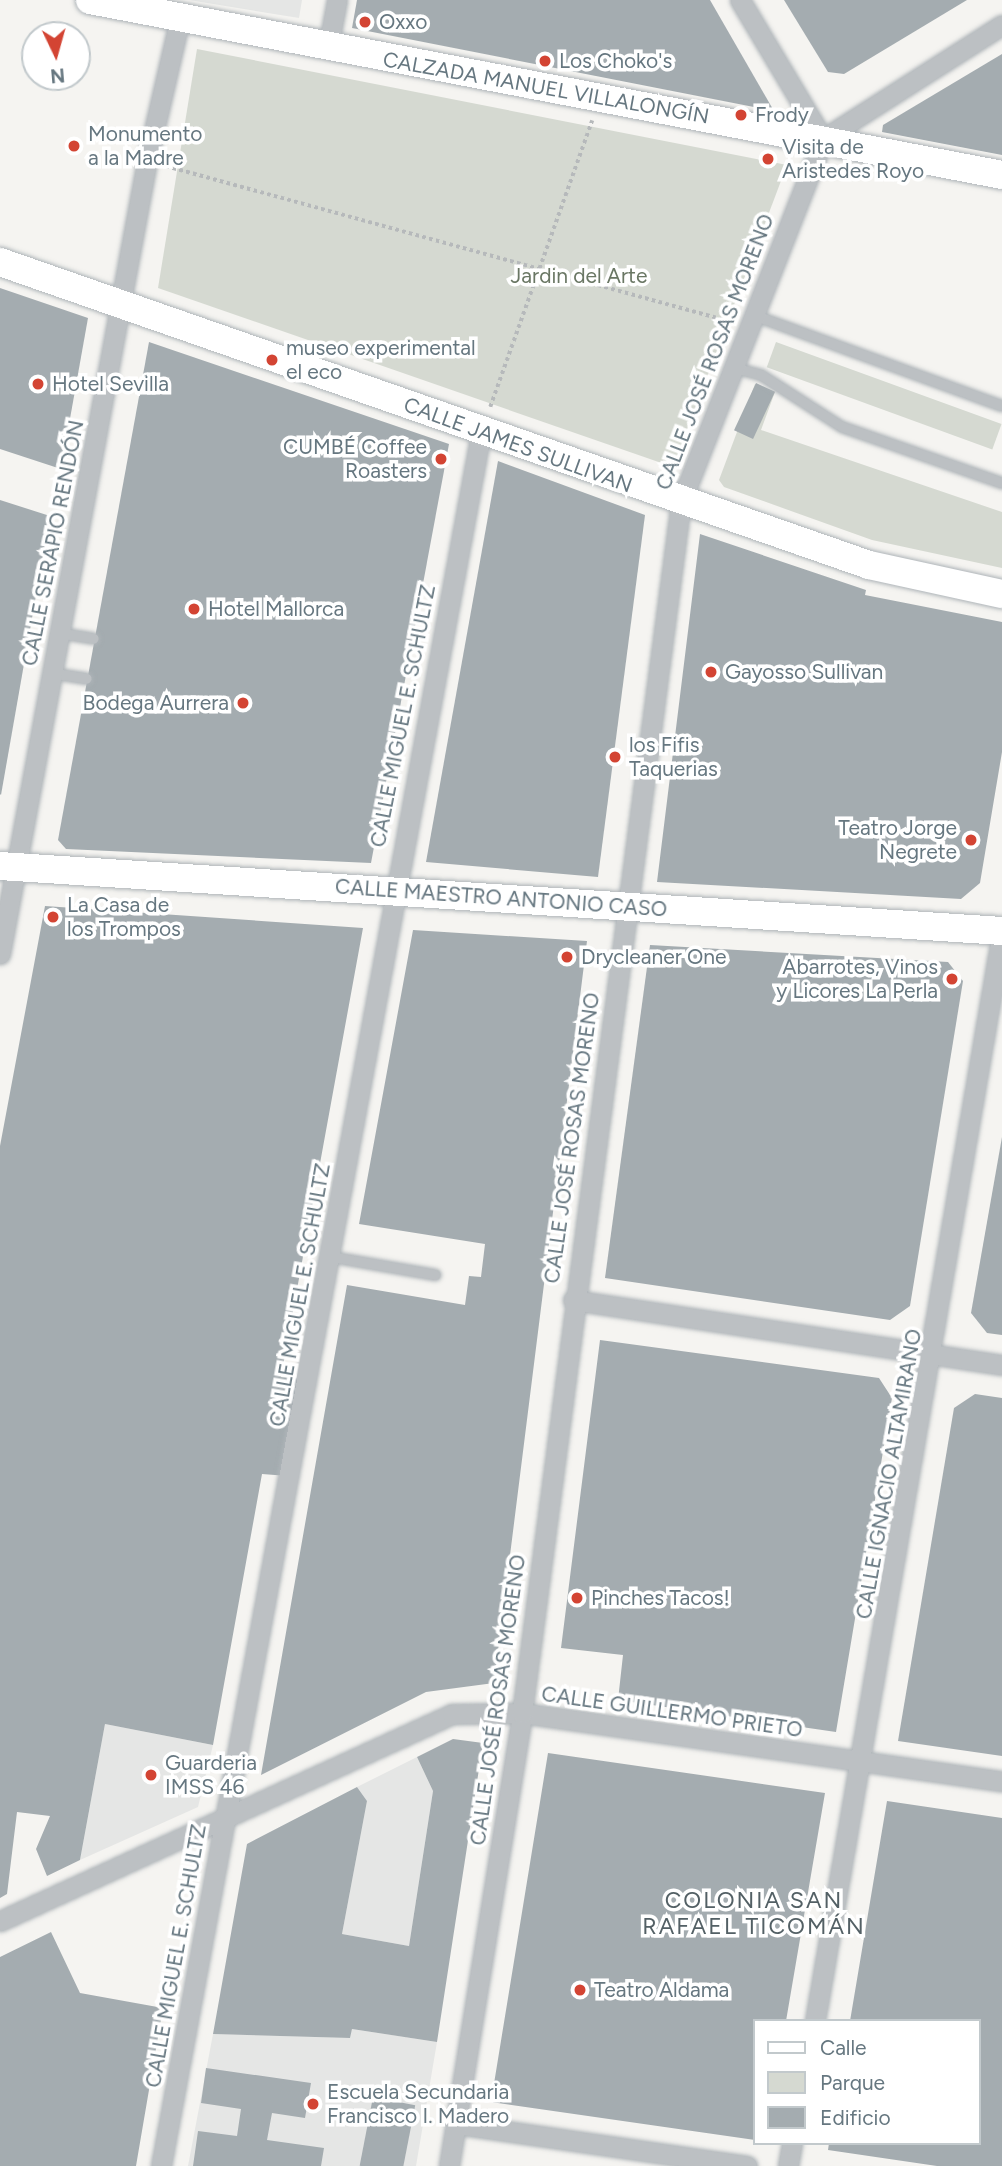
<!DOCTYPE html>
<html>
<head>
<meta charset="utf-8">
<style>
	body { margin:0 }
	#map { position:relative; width:1002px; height:2166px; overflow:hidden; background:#f5f4f1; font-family:Figtree,sans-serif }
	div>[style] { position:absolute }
	.built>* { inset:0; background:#e5e6e5 }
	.green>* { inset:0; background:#d5d9d1; transform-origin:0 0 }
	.building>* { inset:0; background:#a4acb0; transform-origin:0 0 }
	.path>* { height:3.5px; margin-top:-1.75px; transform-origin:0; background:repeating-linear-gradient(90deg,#b6b9bb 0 3.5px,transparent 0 7px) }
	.roads { filter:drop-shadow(0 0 2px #aeb4b8) drop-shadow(0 0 2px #aeb4b8) }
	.lane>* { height:10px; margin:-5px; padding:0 5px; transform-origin:5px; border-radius:5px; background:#bcc0c3 }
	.street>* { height:19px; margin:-9.5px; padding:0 9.5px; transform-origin:9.5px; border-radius:9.5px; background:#bcc0c3 }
	.secondary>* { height:28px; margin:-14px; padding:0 14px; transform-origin:14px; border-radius:14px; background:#fff }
	.dots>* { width:19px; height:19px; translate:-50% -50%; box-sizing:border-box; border:4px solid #fff; border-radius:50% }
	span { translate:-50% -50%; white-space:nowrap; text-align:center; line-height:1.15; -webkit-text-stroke:7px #fff; paint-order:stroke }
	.poi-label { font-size:21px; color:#667780 }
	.left { translate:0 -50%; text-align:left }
	.right { translate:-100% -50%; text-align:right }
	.street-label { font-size:21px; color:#667780 }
	.park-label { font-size:21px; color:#6a7764 }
	.neighbourhood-label { font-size:23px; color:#536065; letter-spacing:2px }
	.legend { position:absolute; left:753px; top:2019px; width:228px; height:126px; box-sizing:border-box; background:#fff; border:2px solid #c2c9cc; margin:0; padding:9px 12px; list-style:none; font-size:21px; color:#667780 }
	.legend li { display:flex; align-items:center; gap:14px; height:35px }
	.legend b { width:35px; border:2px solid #c2c9cc }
	.north { position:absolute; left:21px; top:21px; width:70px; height:70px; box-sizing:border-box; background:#fff; border:2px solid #c2c9cc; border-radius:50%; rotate:175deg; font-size:19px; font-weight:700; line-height:28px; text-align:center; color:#667780 }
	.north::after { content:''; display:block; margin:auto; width:24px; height:32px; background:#d34433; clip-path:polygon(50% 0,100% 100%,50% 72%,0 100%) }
</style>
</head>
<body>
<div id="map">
	<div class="built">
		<i style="clip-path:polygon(189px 0,302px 0,299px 18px)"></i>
		<i style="clip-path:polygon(105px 1724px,213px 1745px,198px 1807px,80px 1860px)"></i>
		<i style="clip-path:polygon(417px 1757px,433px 1791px,409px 1946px,342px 1934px,367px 1801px,357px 1787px)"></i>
		<i style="clip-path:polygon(352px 2029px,437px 2042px,416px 2166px,188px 2166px,213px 2034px,349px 2038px)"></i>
	</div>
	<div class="green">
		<i style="clip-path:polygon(197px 49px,787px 165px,673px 467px,158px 288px)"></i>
		<i style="left:776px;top:342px;width:240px;height:27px;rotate:20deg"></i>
		<i style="clip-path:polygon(755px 384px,775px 392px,761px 430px,1002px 512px,1002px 568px,872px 540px,724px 487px,719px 480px)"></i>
	</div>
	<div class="building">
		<i style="clip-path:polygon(357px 0,710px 0,774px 111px,352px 28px)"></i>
		<i style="clip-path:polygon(784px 0,967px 0,844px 74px,828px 72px)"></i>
		<i style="clip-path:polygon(1002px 54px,1002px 155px,882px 132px,883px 125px)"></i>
		<i style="clip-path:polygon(0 288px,88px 318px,61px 469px,0 449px)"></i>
		<i style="clip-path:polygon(149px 342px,449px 444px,371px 863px,66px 849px,58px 840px)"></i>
		<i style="left:756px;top:383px;width:21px;height:52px;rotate:25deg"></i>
		<i style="clip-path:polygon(498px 461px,645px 515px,598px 877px,426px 862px)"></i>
		<i style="clip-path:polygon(0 500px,50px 516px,1px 795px,0 794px)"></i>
		<i style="clip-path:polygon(700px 534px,866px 590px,865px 595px,1002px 622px,1002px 752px,980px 883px,961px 899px,657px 882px)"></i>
		<i style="clip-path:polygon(45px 906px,363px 928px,281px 1377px,303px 1378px,288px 1476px,262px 1474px,213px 1745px,105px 1724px,80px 1860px,47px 1876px,36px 1849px,50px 1816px,17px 1812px,7px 1894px,0 1898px,0 1146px)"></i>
		<i style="clip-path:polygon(413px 930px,587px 941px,494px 1683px,426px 1692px,261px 1775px,347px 1285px,465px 1305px,469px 1276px,481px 1277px,485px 1244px,359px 1224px)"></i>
		<i style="clip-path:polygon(650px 945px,948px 962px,963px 981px,910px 1306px,890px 1320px,605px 1278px)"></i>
		<i style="clip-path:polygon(1002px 1137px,1002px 1335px,987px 1333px,971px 1313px)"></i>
		<i style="clip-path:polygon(600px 1340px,879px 1378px,892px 1398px,836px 1732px,618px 1700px,623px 1655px,561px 1648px)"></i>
		<i style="clip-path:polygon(975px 1394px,1002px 1398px,1002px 1756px,898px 1741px,954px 1408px)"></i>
		<i style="clip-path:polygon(453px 1739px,483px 1743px,437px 2042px,352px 2029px,350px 2038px,213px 2034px,247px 1844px,357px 1787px,367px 1801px,342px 1934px,409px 1946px,433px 1791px,417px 1757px)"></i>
		<i style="clip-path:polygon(548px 1753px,825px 1793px,786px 2021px,755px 2021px,755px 2140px,491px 2102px)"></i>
		<i style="clip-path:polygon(887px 1801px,1002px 1818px,1002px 2166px,937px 2166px,828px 2150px,829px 2143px,979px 2143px,979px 2021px,850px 2021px)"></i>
		<i style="clip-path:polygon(51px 1932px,80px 1993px,163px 2008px,136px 2166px,0 2166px,0 1957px)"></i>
		<i style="clip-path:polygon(206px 2068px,311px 2083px,305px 2118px,272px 2113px,267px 2140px,324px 2148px,321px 2166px,193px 2166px,198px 2131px,237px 2136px,241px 2109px,201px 2103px)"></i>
		<i style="left:373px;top:2097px;width:43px;height:70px;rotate:11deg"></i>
	</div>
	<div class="path">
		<i style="left:166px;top:166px;width:587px;rotate:15.41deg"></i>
		<i style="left:490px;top:407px;width:304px;rotate:-70.4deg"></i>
	</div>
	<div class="roads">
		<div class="lane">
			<i style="left:753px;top:315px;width:265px;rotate:20.1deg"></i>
			<i style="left:731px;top:367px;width:31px;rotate:15deg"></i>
			<i style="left:761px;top:375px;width:96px;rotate:32.7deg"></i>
			<i style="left:842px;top:427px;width:170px;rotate:19.3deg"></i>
			<i style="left:58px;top:633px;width:36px;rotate:9deg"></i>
			<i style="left:50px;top:673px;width:37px;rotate:9deg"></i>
			<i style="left:331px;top:1257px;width:106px;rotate:9.8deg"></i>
		</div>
		<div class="street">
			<i style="left:740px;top:0;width:162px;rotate:59.2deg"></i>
			<i style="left:328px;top:48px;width:49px;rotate:-79.4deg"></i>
			<i style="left:823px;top:139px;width:212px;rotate:-32.5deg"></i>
			<i style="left:0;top:954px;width:807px;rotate:-79.5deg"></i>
			<i style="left:147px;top:161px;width:147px;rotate:-77deg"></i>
			<i style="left:573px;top:1300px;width:434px;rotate:8.6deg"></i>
			<i style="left:0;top:1921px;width:497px;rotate:-24.6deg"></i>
			<i style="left:452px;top:1714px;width:70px;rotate:-0.8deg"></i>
			<i style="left:522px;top:1713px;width:485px;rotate:8.1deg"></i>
			<i style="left:815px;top:2021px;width:1104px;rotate:-80.25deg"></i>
			<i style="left:457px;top:2124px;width:293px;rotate:8.2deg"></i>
			<i style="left:161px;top:2166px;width:1763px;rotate:-79.54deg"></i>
			<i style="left:449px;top:2166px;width:459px;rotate:-80.8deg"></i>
			<i style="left:522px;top:1713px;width:1221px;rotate:-82.52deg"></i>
			<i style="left:681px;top:502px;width:390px;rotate:-68.6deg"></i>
			<i style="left:788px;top:2166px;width:23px;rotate:-80deg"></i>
		</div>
		<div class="secondary">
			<i style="left:90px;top:0;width:929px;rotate:10.86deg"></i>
			<i style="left:0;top:262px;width:920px;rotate:19.22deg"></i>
			<i style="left:869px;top:565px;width:136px;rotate:12.3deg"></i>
			<i style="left:0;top:866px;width:1004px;rotate:3.71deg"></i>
		</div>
	</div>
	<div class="dots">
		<i style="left:365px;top:22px;background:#d34433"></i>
		<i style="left:545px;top:61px;background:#d34433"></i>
		<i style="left:741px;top:115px;background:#d34433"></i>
		<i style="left:74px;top:146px;background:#d34433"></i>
		<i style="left:768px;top:159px;background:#d34433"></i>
		<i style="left:272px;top:360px;background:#d34433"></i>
		<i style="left:38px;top:384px;background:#d34433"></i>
		<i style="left:441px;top:459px;background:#d34433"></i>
		<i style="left:194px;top:609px;background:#d34433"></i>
		<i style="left:711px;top:672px;background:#d34433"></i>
		<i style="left:243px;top:703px;background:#d34433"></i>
		<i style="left:615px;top:757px;background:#d34433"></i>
		<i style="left:971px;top:840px;background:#d34433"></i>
		<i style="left:53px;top:917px;background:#d34433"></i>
		<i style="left:567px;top:957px;background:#d34433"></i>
		<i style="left:952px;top:979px;background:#d34433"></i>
		<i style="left:577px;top:1598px;background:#d34433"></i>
		<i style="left:151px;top:1775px;background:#d34433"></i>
		<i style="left:580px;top:1990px;background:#d34433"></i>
		<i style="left:313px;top:2104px;background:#d34433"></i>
	</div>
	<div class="poi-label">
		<span class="left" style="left:379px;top:22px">Oxxo</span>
		<span class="left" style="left:559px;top:61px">Los Choko's</span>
		<span class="left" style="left:755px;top:115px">Frody</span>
		<span class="left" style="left:88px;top:146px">Monumento<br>a la Madre</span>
		<span class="left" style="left:782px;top:159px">Visita de<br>Aristedes Royo</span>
		<span class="left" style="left:286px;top:360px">museo experimental<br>el eco</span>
		<span class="left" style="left:52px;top:384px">Hotel Sevilla</span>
		<span class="right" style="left:427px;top:459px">CUMBÉ Coffee<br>Roasters</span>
		<span class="left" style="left:208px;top:609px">Hotel Mallorca</span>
		<span class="left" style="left:725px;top:672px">Gayosso Sullivan</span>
		<span class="right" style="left:229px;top:703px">Bodega Aurrera</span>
		<span class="left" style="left:629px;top:757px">los Fifis<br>Taquerias</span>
		<span class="right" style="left:957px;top:840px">Teatro Jorge<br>Negrete</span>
		<span class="left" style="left:67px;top:917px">La Casa de<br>los Trompos</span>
		<span class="left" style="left:581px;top:957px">Drycleaner One</span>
		<span class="right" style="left:938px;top:979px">Abarrotes, Vinos<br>y Licores La Perla</span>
		<span class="left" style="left:591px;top:1598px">Pinches Tacos!</span>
		<span class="left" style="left:165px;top:1775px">Guarderia<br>IMSS 46</span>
		<span class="left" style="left:594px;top:1990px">Teatro Aldama</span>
		<span class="left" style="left:327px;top:2104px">Escuela Secundaria<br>Francisco I. Madero</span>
	</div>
	<div class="street-label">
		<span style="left:546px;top:88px;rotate:10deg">CALZADA MANUEL VILLALONGÍN</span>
		<span style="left:715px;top:352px;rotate:-69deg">CALLE JOSÉ ROSAS MORENO</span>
		<span style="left:518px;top:445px;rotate:20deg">CALLE JAMES SULLIVAN</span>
		<span style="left:53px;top:543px;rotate:-79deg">CALLE SERAPIO RENDÓN</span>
		<span style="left:403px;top:716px;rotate:-79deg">CALLE MIGUEL E. SCHULTZ</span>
		<span style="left:501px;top:898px;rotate:4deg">CALLE MAESTRO ANTONIO CASO</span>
		<span style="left:572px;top:1138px;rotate:-82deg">CALLE JOSÉ ROSAS MORENO</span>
		<span style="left:300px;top:1295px;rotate:-80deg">CALLE MIGUEL E. SCHULTZ</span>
		<span style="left:889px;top:1474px;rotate:-80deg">CALLE IGNACIO ALTAMIRANO</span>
		<span style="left:498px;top:1700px;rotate:-82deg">CALLE JOSÉ ROSAS MORENO</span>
		<span style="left:672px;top:1712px;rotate:8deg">CALLE GUILLERMO PRIETO</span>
		<span style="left:176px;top:1956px;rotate:-80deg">CALLE MIGUEL E. SCHULTZ</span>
	</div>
	<div class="park-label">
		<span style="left:579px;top:276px">Jardin del Arte</span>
	</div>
	<div class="neighbourhood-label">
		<span style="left:754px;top:1913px">COLONIA SAN<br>RAFAEL TICOMÁN</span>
	</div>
	<ul class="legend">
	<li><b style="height:9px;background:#fff"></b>Calle</li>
	<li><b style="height:19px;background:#d5d9d1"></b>Parque</li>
	<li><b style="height:19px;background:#a4acb0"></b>Edificio</li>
	</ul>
	<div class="north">N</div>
</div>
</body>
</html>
